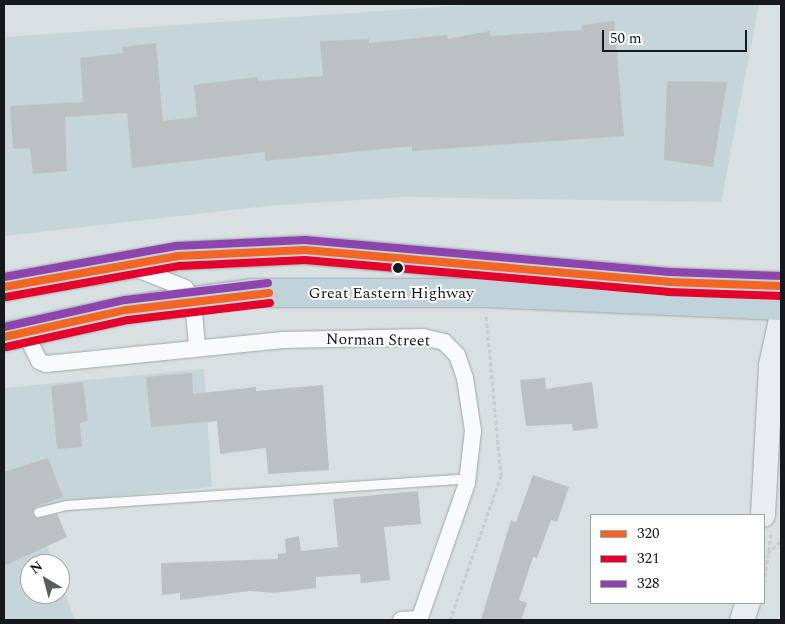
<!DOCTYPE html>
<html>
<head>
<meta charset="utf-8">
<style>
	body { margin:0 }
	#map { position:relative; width:785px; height:624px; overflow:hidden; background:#d8e0e2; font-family:Spectral,serif }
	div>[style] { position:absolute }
	.built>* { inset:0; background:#c6d5d9 }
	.building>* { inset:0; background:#bbc1c2 }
	.path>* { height:3px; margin-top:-1.5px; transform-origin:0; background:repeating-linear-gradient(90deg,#c9cbcc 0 4px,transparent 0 6.5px) }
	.roads { filter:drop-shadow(0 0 1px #a1a7a8) drop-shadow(0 0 1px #a1a7a8) }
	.lane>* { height:9px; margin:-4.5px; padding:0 4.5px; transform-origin:4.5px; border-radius:4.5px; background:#f9fafb }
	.street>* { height:16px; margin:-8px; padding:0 8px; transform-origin:8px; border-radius:8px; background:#f9fafb }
	.secondary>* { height:24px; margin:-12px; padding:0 12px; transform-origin:12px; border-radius:12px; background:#e8eef0 }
	.highway>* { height:28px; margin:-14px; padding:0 14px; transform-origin:14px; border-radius:14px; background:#c0d2da }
	.bus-1>* { height:8px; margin:-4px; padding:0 4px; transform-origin:4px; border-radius:4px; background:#f26522 }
	.bus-2>* { height:8px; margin:-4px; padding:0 4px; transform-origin:4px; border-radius:4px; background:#e4002b }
	.bus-3>* { height:8px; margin:-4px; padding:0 4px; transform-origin:4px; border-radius:4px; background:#8e44ad }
	.dots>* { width:14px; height:14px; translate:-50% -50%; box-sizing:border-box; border:2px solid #fff; border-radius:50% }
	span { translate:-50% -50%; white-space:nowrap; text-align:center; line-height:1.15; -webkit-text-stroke:4px #fff; paint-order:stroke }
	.street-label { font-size:16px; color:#15191b }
	.frame { position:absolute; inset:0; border:5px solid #15191b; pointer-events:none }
	.legend { position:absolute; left:590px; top:514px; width:175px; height:90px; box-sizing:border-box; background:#fff; border:1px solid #a1a3a4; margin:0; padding:6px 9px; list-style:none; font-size:15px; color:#15191b }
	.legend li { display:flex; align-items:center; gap:10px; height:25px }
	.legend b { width:25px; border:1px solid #a1a3a4 }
	.north { position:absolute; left:20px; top:554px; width:50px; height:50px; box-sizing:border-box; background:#fff; border:1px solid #a1a3a4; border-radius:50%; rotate:323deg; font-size:14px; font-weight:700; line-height:20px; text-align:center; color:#15191b }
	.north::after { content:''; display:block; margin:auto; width:18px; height:22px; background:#595f61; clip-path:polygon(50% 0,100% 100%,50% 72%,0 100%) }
	.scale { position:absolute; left:602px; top:30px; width:145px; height:22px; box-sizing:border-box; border:2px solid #15191b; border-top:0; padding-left:6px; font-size:15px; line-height:18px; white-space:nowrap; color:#15191b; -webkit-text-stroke:4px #fff; paint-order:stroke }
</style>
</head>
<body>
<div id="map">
	<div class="built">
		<i style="clip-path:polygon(480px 4px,759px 4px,721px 202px,404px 197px,267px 206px,4px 236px,4px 37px)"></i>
		<i style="clip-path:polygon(204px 369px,212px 487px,65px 501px,33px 510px,54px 564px,30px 564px,30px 594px,60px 594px,60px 581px,75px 620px,4px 620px,4px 388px)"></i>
	</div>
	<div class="building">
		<i style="clip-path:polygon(614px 21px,624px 136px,412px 151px,412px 146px,265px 161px,265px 152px,132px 168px,127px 113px,65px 117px,67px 171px,33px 174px,30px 148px,13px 149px,10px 106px,83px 102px,80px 58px,123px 53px,122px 47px,156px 43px,163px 121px,197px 117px,194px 85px,258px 77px,258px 81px,323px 76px,320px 41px,369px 39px,369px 43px,447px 35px,448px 39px,490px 31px,490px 36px,582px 30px,582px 25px)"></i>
		<i style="clip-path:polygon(667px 81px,727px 82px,713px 167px,664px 160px)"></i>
		<i style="clip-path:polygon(192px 373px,193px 394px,256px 387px,256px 391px,323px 385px,329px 470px,268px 474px,266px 448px,220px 454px,217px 421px,151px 427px,146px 377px)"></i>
		<i style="clip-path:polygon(545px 378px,546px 389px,592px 382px,598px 428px,573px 431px,572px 424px,526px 426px,520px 380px)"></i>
		<i style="clip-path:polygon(83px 382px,88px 421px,80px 423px,82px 447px,57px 449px,51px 386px)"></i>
		<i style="clip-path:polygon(48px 458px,63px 497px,36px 506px,32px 513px,37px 518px,57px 514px,67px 537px,4px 566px,4px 472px)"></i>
		<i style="clip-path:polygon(533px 475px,569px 487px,557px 522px,551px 520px,537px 558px,533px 557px,519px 600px,527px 603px,521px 620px,481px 620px,511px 520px,516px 522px)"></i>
		<i style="clip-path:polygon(418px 491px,421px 524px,384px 527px,390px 580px,361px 583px,360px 574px,316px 577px,316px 588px,273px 593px,250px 591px,180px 600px,180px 593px,162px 595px,161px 563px,278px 559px,278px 554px,286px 553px,285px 539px,299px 536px,301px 551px,338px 547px,333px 499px)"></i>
	</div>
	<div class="path">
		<i style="left:768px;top:553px;width:18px;rotate:-43deg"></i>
		<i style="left:764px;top:583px;width:49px;rotate:-81.9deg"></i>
		<i style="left:450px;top:620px;width:153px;rotate:-70.5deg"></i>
		<i style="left:501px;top:476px;width:162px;rotate:-95.3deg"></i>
	</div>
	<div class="roads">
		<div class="lane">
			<i style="left:38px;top:512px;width:29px;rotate:-14deg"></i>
			<i style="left:66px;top:505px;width:403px;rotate:-3.8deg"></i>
		</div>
		<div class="street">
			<i style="left:132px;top:267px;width:57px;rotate:21.6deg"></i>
			<i style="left:185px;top:288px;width:14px;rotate:56deg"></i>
			<i style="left:193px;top:300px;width:46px;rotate:85deg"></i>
			<i style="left:24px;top:331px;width:34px;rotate:63deg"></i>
			<i style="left:39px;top:361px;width:8px;rotate:23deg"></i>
			<i style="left:46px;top:364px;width:238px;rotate:-5.8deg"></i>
			<i style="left:283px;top:340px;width:140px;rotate:-1.2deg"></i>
			<i style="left:423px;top:337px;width:22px;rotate:13deg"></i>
			<i style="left:444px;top:342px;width:18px;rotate:45deg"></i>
			<i style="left:457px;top:355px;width:24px;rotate:71deg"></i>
			<i style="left:465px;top:378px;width:54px;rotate:81.4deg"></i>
			<i style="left:473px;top:431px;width:52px;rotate:96.6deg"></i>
			<i style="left:467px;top:483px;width:145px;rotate:109.3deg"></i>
			<i style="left:401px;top:620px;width:18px;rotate:-3deg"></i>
		</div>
		<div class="secondary">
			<i style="left:763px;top:515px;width:150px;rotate:-86.9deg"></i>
			<i style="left:771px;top:365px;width:46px;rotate:-77.5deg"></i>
			<i style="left:742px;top:620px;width:18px;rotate:-71deg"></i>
		</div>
		<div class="highway">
			<i style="left:4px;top:287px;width:177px;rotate:-10.1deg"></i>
			<i style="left:178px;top:256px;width:127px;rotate:-2.7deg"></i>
			<i style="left:305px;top:250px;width:365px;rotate:5deg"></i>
			<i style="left:669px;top:282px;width:112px;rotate:2deg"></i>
			<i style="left:4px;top:337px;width:125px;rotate:-12.5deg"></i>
			<i style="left:126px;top:310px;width:126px;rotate:-7.7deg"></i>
			<i style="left:251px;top:293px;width:234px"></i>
			<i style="left:485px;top:293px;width:296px;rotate:2.5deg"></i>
		</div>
	</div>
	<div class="bus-1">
		<i style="left:4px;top:287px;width:177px;rotate:-10.1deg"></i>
		<i style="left:178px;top:256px;width:127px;rotate:-2.7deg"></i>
		<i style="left:305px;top:250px;width:365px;rotate:5deg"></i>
		<i style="left:669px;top:282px;width:112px;rotate:2deg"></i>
		<i style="left:4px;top:337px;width:125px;rotate:-12.5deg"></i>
		<i style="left:126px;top:310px;width:144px;rotate:-6.8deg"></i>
	</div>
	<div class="bus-2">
		<i style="left:6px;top:297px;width:176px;rotate:-10.2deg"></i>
		<i style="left:179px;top:266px;width:126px;rotate:-2.7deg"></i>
		<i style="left:305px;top:260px;width:364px;rotate:5deg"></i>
		<i style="left:668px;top:292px;width:113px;rotate:2deg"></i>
		<i style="left:6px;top:347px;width:125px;rotate:-12.5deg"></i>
		<i style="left:128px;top:320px;width:143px;rotate:-6.8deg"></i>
	</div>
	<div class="bus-3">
		<i style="left:4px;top:277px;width:175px;rotate:-10.2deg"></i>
		<i style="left:176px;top:246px;width:129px;rotate:-2.7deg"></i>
		<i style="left:305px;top:240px;width:366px;rotate:5deg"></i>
		<i style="left:670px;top:272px;width:111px;rotate:2.1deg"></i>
		<i style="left:4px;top:327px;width:124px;rotate:-12.6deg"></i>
		<i style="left:125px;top:300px;width:144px;rotate:-6.8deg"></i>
	</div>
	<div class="dots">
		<i style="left:398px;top:268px;background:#15191b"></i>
	</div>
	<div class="street-label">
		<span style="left:391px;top:293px">Great Eastern Highway</span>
		<span style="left:378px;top:340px;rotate:1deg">Norman Street</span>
	</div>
	<div class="frame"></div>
	<ul class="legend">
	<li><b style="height:6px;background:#f26522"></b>320</li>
	<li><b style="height:6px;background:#e4002b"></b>321</li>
	<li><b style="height:6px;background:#8e44ad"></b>328</li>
	</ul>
	<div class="north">N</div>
	<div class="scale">50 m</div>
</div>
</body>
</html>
